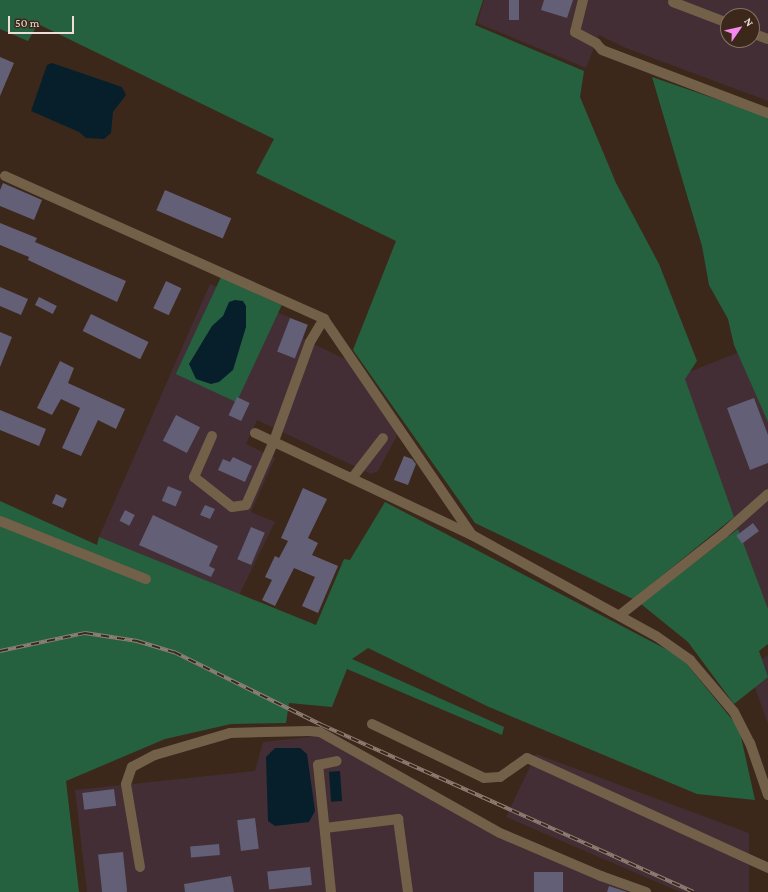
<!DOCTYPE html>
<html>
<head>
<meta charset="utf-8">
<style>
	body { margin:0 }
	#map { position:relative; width:768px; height:892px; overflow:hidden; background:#3c281b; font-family:"Crimson Pro",serif }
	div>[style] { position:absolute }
	.industrial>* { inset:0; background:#422e34 }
	.green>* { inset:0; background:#25613f; transform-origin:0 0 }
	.water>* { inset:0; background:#071f2a; transform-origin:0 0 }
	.building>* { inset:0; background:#625f76; transform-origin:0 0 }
	.minor>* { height:10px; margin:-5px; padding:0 5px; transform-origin:5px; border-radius:5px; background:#736049 }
	.rail>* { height:4px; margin-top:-2px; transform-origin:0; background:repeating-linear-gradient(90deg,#3c281b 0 8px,#907f75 0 16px); box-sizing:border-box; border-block:1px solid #907f75 }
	span { translate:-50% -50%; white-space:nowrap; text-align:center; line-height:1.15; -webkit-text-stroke:3px #3c281b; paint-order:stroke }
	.north { position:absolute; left:720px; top:8px; width:40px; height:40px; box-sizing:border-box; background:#3c281b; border:1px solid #837166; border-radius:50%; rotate:56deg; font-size:11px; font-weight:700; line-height:16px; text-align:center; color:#eddfd7 }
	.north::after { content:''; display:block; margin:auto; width:14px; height:18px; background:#f589ee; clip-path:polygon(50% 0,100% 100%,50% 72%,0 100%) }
	.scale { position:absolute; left:8px; top:16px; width:66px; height:18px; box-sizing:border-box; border:2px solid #eddfd7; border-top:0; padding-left:5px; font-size:12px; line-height:14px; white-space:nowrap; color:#eddfd7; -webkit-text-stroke:3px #3c281b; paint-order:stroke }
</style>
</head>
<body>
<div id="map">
	<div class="industrial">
		<i style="clip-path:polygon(evenodd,484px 0,768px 0,768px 101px,626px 48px,599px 35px,586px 68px,477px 23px,484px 0,728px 16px,752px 16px,752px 40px,728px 40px,728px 16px)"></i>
		<i style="clip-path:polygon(210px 284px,308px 325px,303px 339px,347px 360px,399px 432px,378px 471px,371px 474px,257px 420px,246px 444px,275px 458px,251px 512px,275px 522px,239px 595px,99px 537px)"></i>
		<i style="clip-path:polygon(768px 341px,768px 618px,732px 526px,681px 375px)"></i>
		<i style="clip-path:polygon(768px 655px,768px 724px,748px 668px)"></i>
		<i style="clip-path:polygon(318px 736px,497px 836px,632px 892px,87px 892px,75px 790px,255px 771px,263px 742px)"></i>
		<i style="clip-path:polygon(536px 754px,749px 833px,749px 892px,680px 892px,506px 817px)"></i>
	</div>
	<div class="green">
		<i style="clip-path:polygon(0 0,483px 0,475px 25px,584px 71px,580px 97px,616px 183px,659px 264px,697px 361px,685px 379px,734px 517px,633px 599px,475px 523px,353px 350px,396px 241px,256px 173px,274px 139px,38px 24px,28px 41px,0 29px)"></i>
		<i style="clip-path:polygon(652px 77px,768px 117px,768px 422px,734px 345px,728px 319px,709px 285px,702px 246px)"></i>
		<i style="left:221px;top:277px;width:67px;height:107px;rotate:25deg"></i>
		<i style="clip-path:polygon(0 501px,97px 545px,99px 537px,316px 625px,344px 559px,350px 560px,385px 502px,681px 657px,739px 728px,755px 800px,697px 794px,489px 707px,368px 648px,352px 659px,504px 727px,502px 735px,347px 669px,332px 707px,289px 703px,286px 723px,231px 724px,165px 739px,66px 781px,79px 892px,0 892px)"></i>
		<i style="clip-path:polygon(738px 529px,768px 609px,768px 644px,759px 651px,768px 677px,734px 704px,688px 642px,641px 604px)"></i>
	</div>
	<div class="water">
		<i style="clip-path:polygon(52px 63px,122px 87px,126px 95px,113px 112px,111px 133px,104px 139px,86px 138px,79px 132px,31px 111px,47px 65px)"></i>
		<i style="clip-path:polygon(235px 300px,243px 301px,246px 306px,246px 327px,233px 370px,219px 382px,211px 384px,196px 379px,189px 364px,212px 326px,223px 316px,229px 302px)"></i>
		<i style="clip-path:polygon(275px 748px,300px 748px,307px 754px,315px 811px,309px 822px,275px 826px,268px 821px,266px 757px)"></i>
		<i style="left:340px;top:771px;width:30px;height:11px;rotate:86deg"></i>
	</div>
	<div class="building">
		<i style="left:509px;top:0;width:10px;height:20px"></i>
		<i style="clip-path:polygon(544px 0,573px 0,567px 18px,541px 10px)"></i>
		<i style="clip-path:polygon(0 57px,14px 63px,0 96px)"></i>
		<i style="clip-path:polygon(3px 183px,42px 200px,34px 220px,0 206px,0 190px)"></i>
		<i style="left:165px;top:190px;width:72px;height:22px;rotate:23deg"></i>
		<i style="clip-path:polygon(0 223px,37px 238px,35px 242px,126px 281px,117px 302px,28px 260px,29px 257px,0 245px)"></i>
		<i style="left:166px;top:281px;width:17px;height:30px;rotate:25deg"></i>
		<i style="clip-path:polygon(0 287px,28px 299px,21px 315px,0 306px)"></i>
		<i style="left:39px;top:297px;width:20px;height:9px;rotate:27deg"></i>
		<i style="left:91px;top:314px;width:64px;height:19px;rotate:26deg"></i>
		<i style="left:290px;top:318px;width:19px;height:36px;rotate:21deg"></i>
		<i style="clip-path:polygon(0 332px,12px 337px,0 367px)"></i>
		<i style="clip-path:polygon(60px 361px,74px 368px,68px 383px,125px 409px,116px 429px,98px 420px,81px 456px,62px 448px,80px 408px,61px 399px,52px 415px,37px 408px)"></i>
		<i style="left:237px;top:397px;width:14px;height:20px;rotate:25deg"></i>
		<i style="clip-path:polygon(754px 398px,768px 435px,768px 463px,750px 470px,727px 408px)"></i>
		<i style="clip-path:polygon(0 410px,46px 429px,39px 446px,0 430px)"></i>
		<i style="left:176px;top:415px;width:27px;height:29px;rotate:27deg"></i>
		<i style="clip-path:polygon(404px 456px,412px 459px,416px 464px,408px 485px,394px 480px)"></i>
		<i style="clip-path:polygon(233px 457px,252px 466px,245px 482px,218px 470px,223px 459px,230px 462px)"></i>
		<i style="left:168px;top:486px;width:15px;height:16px;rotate:23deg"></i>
		<i style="clip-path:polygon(303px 488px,327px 499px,308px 538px,318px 543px,312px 555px,338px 566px,318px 613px,302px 606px,315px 577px,294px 568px,275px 606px,262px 600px,272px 580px,265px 577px,275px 556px,279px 558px,288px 541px,281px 538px)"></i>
		<i style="left:56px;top:494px;width:12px;height:10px;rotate:24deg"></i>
		<i style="clip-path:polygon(205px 505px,215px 509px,210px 519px,200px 515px)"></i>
		<i style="left:125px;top:510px;width:11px;height:12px;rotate:27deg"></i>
		<i style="clip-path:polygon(153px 515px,218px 546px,209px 566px,215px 569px,211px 577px,139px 545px)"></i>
		<i style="left:753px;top:523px;width:10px;height:21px;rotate:53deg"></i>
		<i style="left:251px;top:527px;width:15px;height:35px;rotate:23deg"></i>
		<i style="left:114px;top:789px;width:17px;height:32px;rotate:83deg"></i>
		<i style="left:255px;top:818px;width:31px;height:18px;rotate:83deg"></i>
		<i style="left:219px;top:844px;width:11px;height:29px;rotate:85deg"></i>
		<i style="left:123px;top:852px;width:40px;height:25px;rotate:84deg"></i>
		<i style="left:310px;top:867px;width:18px;height:43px;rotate:84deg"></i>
		<i style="left:563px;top:872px;width:20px;height:29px;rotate:90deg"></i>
		<i style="clip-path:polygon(231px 876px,234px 892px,185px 892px,184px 884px)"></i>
		<i style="clip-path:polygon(609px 886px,627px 892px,607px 892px)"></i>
	</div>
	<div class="minor">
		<i style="left:583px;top:0;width:33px;rotate:104deg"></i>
		<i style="left:575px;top:32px;width:24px;rotate:28deg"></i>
		<i style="left:596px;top:43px;width:9px;rotate:49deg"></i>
		<i style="left:602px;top:50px;width:178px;rotate:20.8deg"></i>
		<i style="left:673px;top:2px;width:59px;rotate:20.9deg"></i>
		<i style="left:752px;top:33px;width:17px;rotate:21deg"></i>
		<i style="left:5px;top:176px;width:350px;rotate:24.1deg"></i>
		<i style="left:324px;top:319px;width:262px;rotate:55.6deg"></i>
		<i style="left:255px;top:433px;width:240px;rotate:25.2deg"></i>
		<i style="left:472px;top:535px;width:210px;rotate:28.8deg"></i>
		<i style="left:656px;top:636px;width:42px;rotate:35.2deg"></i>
		<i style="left:690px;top:660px;width:68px;rotate:49.8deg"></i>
		<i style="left:734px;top:712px;width:35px;rotate:63deg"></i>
		<i style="left:750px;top:743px;width:55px;rotate:70.9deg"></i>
		<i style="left:212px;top:436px;width:45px;rotate:113.7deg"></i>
		<i style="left:194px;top:477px;width:48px;rotate:38.3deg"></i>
		<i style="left:232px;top:507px;width:14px;rotate:-8deg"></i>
		<i style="left:246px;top:505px;width:70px;rotate:-66.4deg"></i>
		<i style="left:274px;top:441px;width:105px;rotate:-70deg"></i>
		<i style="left:310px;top:342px;width:27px;rotate:-59deg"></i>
		<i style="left:353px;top:477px;width:49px;rotate:-52.4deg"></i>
		<i style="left:0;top:521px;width:157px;rotate:21.7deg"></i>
		<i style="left:620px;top:615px;width:131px;rotate:-38.2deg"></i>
		<i style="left:723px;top:534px;width:60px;rotate:-41.6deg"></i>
		<i style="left:372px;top:724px;width:124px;rotate:25.7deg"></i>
		<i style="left:484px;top:778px;width:16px;rotate:-4deg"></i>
		<i style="left:500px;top:777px;width:33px;rotate:-35deg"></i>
		<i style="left:527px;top:758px;width:265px;rotate:24.5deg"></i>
		<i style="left:325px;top:828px;width:74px;rotate:-7deg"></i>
		<i style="left:398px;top:819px;width:74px;rotate:82.2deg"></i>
		<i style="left:140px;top:867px;width:84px;rotate:-99.6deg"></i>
		<i style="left:126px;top:784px;width:18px;rotate:-71deg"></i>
		<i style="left:132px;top:767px;width:26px;rotate:-28deg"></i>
		<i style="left:155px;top:755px;width:78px;rotate:-16.3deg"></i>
		<i style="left:230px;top:733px;width:79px;rotate:-1.5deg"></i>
		<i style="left:309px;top:731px;width:11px;rotate:5deg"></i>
		<i style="left:320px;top:732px;width:206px;rotate:29.3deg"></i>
		<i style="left:500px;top:833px;width:110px;rotate:23.1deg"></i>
		<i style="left:601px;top:876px;width:48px;rotate:19.6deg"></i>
		<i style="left:331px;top:892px;width:128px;rotate:-95.8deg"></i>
		<i style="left:318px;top:765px;width:19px;rotate:-12deg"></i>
	</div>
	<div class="rail">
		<i style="left:0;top:651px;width:87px;rotate:-12deg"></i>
		<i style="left:85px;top:633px;width:53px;rotate:8.7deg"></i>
		<i style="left:137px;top:641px;width:39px;rotate:17deg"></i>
		<i style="left:174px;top:652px;width:165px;rotate:26.3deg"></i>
		<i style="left:322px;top:725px;width:407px;rotate:24.2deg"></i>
	</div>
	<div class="north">N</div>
	<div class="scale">50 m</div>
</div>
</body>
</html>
